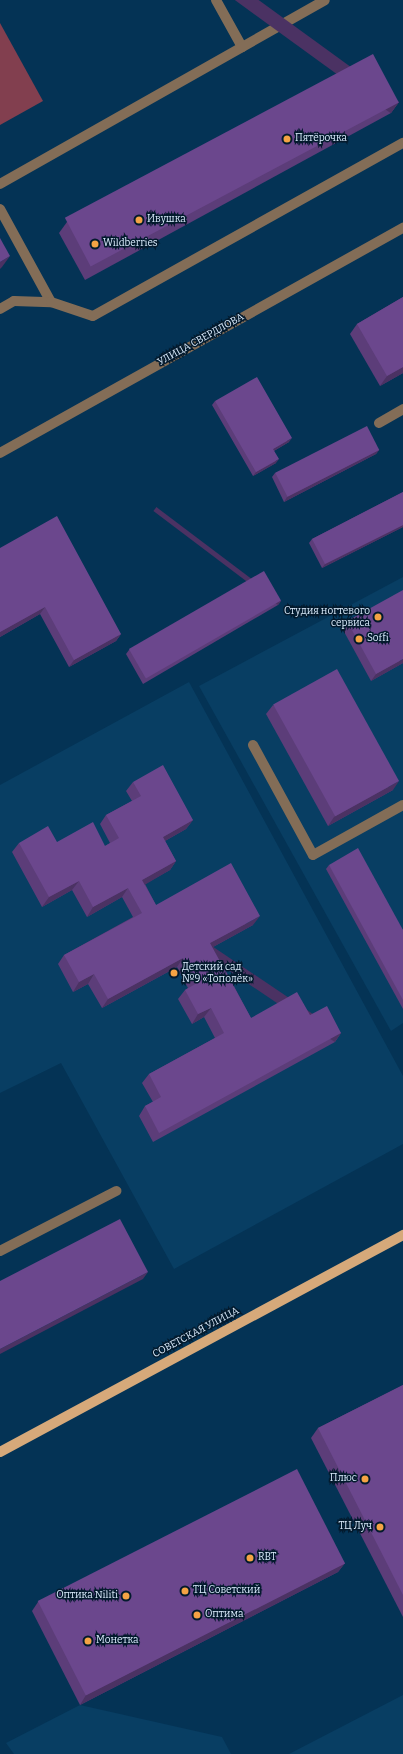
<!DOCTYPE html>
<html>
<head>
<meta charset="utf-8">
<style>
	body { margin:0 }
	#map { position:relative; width:403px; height:1754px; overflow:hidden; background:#043355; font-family:Bitter,serif }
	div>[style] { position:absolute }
	.built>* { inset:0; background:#083e63 }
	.green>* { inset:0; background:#823f4f }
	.service>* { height:10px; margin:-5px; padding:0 5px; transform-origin:5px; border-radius:5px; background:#836d57 }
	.pedestrian>* { height:10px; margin:-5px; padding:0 5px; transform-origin:5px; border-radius:5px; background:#836d57 }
	.primary>* { height:10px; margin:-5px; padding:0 5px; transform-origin:5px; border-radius:5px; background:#d6a97a }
	.wall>* { inset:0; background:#5c3d79 }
	.shaded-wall>* { inset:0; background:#4b3263; transform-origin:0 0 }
	.building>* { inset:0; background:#6b478d; transform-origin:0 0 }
	.dots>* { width:11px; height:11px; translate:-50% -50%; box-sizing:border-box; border:2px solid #031a2d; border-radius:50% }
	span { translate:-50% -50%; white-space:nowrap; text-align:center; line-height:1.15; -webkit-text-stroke:3px #031a2d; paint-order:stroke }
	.poi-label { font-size:10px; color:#dcedfe }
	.left { translate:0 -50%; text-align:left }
	.right { translate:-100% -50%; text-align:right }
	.street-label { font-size:10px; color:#dcedfe }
</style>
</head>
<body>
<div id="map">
	<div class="built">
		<i style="clip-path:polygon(403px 577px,403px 1023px,391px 1031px,199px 686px)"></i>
		<i style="clip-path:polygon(189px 682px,403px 1076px,403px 1144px,174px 1269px,61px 1063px,0 1093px,0 785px)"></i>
		<i style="clip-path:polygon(403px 1695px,403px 1754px,289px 1754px)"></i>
		<i style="clip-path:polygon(80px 1705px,222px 1737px,231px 1754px,14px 1754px,6px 1743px)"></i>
	</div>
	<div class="green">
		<i style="clip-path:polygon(0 23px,43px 101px,0 125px)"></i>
	</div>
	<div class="service">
		<i style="left:216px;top:0;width:54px;rotate:61deg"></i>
		<i style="left:0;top:184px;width:373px;rotate:-29.5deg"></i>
		<i style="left:0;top:209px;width:106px;rotate:61.3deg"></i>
		<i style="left:0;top:309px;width:16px;rotate:-30deg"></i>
		<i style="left:14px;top:301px;width:37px;rotate:2deg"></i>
		<i style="left:51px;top:302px;width:44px;rotate:18.4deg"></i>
		<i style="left:93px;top:316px;width:355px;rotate:-29.2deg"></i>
		<i style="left:379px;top:423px;width:28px;rotate:-30deg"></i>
		<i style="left:253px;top:745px;width:125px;rotate:61.4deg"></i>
		<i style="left:313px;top:855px;width:103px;rotate:-29.1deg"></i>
		<i style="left:0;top:1251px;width:131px;rotate:-27.3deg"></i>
	</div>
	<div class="pedestrian">
		<i style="left:0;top:453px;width:462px;rotate:-29.2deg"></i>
	</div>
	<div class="primary">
		<i style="left:0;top:1452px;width:458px;rotate:-28.3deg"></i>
	</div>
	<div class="wall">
		<i style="clip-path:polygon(399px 102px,391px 113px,85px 280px,59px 233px,67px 222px)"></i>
		<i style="clip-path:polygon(403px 297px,403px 373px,380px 386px,350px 334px,357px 324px)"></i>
		<i style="clip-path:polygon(215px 401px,289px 442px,274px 451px,276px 463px,253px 476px,212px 405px)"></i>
		<i style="clip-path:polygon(379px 450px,376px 454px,284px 502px,272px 477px,275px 473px)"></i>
		<i style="clip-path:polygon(403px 492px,403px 527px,322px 568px,309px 543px,312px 539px)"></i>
		<i style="clip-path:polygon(0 548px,121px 634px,116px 641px,69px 667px,40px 614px,0 637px)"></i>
		<i style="clip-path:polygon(281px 601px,278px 605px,143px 684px,126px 654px,129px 650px)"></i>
		<i style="clip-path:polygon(347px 621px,403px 663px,371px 681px,342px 628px)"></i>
		<i style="clip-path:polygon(273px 705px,393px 790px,328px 826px,266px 714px)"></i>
		<i style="clip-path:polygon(133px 782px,193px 820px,186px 829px,165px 841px,176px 861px,170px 870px,145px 884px,156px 905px,253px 925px,213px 947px,251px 1018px,310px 1015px,341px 1033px,335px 1042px,153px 1142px,139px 1116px,145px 1106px,153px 1102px,142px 1083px,149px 1074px,215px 1038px,204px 1017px,192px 1024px,178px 999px,185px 990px,188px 988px,177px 967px,102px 1008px,88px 984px,73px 992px,58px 964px,64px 955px,133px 917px,122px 897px,87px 917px,72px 890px,42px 907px,12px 852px,19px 843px,57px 842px,105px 846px,110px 843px,100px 824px,106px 815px,132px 801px,126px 791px)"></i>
		<i style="clip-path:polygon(329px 865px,403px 930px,403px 1009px,326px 869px)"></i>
		<i style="clip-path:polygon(403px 1385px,403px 1617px,311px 1438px,318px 1428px)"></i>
		<i style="clip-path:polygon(345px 1563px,338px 1572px,80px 1705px,32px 1611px,38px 1602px)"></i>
	</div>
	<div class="shaded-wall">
		<i style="left:399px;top:102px;width:14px;height:349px;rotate:126deg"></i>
		<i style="clip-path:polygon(10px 256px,2px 267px,0 269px,0 262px)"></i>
		<i style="clip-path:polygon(403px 367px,403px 373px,380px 386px,387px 376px)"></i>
		<i style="clip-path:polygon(292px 438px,289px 442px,270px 453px,273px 449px)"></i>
		<i style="clip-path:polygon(379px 450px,376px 454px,284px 502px,287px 497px)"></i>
		<i style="clip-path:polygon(279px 459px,276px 463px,253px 476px,256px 472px)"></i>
		<i style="clip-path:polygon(403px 525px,403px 527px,322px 568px,325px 564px)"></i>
		<i style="left:281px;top:601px;width:5px;height:156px;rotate:127deg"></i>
		<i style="clip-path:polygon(45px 607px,40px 614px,0 637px,0 632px)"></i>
		<i style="clip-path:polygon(121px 634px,116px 641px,69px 667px,74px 660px)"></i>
		<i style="clip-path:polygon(403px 659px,403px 663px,371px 681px,376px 674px)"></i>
		<i style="clip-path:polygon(399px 781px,393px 790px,328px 826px,334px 817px)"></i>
		<i style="clip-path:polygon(193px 820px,186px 829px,156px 846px,163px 837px)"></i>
		<i style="clip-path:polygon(176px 861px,170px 870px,136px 890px,142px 880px)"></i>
		<i style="clip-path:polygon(79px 881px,72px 890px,42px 907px,49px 897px)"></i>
		<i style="clip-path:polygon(128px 888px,122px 897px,87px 917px,93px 907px)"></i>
		<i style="clip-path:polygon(260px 916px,253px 925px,204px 952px,210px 943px)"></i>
		<i style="clip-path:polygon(183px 958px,177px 967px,102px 1008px,108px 999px)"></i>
		<i style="clip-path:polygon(94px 974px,88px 984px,73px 992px,79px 982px)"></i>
		<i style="clip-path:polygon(211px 1008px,204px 1017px,192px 1024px,198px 1014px)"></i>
		<i style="left:341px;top:1033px;width:11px;height:208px;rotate:124deg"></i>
		<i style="clip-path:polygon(148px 1272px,143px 1279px,0 1354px,0 1349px)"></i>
		<i style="clip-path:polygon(345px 1563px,338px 1572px,80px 1705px,86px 1695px)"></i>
	</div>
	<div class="building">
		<i style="left:373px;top:54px;width:55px;height:349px;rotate:62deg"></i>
		<i style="clip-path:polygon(0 238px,10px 256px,0 262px)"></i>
		<i style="clip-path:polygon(403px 297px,403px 367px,387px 376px,357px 324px)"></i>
		<i style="clip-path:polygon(257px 377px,292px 438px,273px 449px,279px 459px,256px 472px,215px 401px)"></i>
		<i style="left:367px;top:426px;width:27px;height:103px;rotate:63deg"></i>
		<i style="clip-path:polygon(403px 492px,403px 525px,325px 564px,312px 539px)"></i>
		<i style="clip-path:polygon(57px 516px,121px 634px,74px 660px,45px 607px,0 632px,0 548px)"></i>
		<i style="left:264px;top:571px;width:34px;height:156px;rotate:60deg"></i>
		<i style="clip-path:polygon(403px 590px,403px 659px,376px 674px,347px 621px)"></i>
		<i style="left:337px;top:669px;width:128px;height:73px;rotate:61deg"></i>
		<i style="clip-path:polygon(163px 765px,193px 820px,163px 837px,176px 861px,142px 880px,156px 905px,231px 863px,260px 916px,210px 943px,251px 1018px,297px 992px,310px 1015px,327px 1006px,341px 1033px,159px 1133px,145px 1106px,161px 1097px,149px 1074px,224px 1033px,211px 1008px,198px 1014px,185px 990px,197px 983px,183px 958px,108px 999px,94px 974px,79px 982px,64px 955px,142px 913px,128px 888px,93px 907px,79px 881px,49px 897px,19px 843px,48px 826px,57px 842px,93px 822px,105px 846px,119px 838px,106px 815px,141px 796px,133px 782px)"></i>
		<i style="clip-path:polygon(358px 848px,403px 930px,403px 1000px,329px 865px)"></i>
		<i style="clip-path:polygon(120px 1219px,148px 1272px,0 1349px,0 1281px)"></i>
		<i style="clip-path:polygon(403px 1385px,403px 1595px,318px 1428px)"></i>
		<i style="left:297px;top:1469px;width:106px;height:291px;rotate:63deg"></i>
	</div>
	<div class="dots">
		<i style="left:287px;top:139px;background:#f4a344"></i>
		<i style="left:139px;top:220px;background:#f4a344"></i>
		<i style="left:95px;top:244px;background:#f4a344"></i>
		<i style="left:378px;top:617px;background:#f4a344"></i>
		<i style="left:359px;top:639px;background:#f4a344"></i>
		<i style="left:174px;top:973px;background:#f4a344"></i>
		<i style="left:365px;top:1479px;background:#f4a344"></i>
		<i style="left:380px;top:1527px;background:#f4a344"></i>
		<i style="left:250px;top:1558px;background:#f4a344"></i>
		<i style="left:185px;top:1591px;background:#f4a344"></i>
		<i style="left:126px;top:1596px;background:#f4a344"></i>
		<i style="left:197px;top:1615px;background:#f4a344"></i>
		<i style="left:88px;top:1641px;background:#f4a344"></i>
	</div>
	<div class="poi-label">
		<span class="left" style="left:295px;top:139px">Пятёрочка</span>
		<span class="left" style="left:147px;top:220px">Ивушка</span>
		<span class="left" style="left:103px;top:244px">Wildberries</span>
		<span class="right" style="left:370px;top:617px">Студия ногтевого<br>сервиса</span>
		<span class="left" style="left:367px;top:639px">Soffi</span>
		<span class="left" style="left:182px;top:973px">Детский сад<br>№9 «Тополёк»</span>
		<span class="right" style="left:357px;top:1479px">Плюс</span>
		<span class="right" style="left:372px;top:1527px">ТЦ Луч</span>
		<span class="left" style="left:258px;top:1558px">RBT</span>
		<span class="left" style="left:193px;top:1591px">ТЦ Советский</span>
		<span class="right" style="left:118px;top:1596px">Оптика Niliti</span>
		<span class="left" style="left:205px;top:1615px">Оптима</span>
		<span class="left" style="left:96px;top:1641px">Монетка</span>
	</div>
	<div class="street-label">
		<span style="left:201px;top:340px;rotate:-29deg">УЛИЦА СВЕРДЛОВА</span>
		<span style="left:196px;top:1333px;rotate:-28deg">СОВЕТСКАЯ УЛИЦА</span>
	</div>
</div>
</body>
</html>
